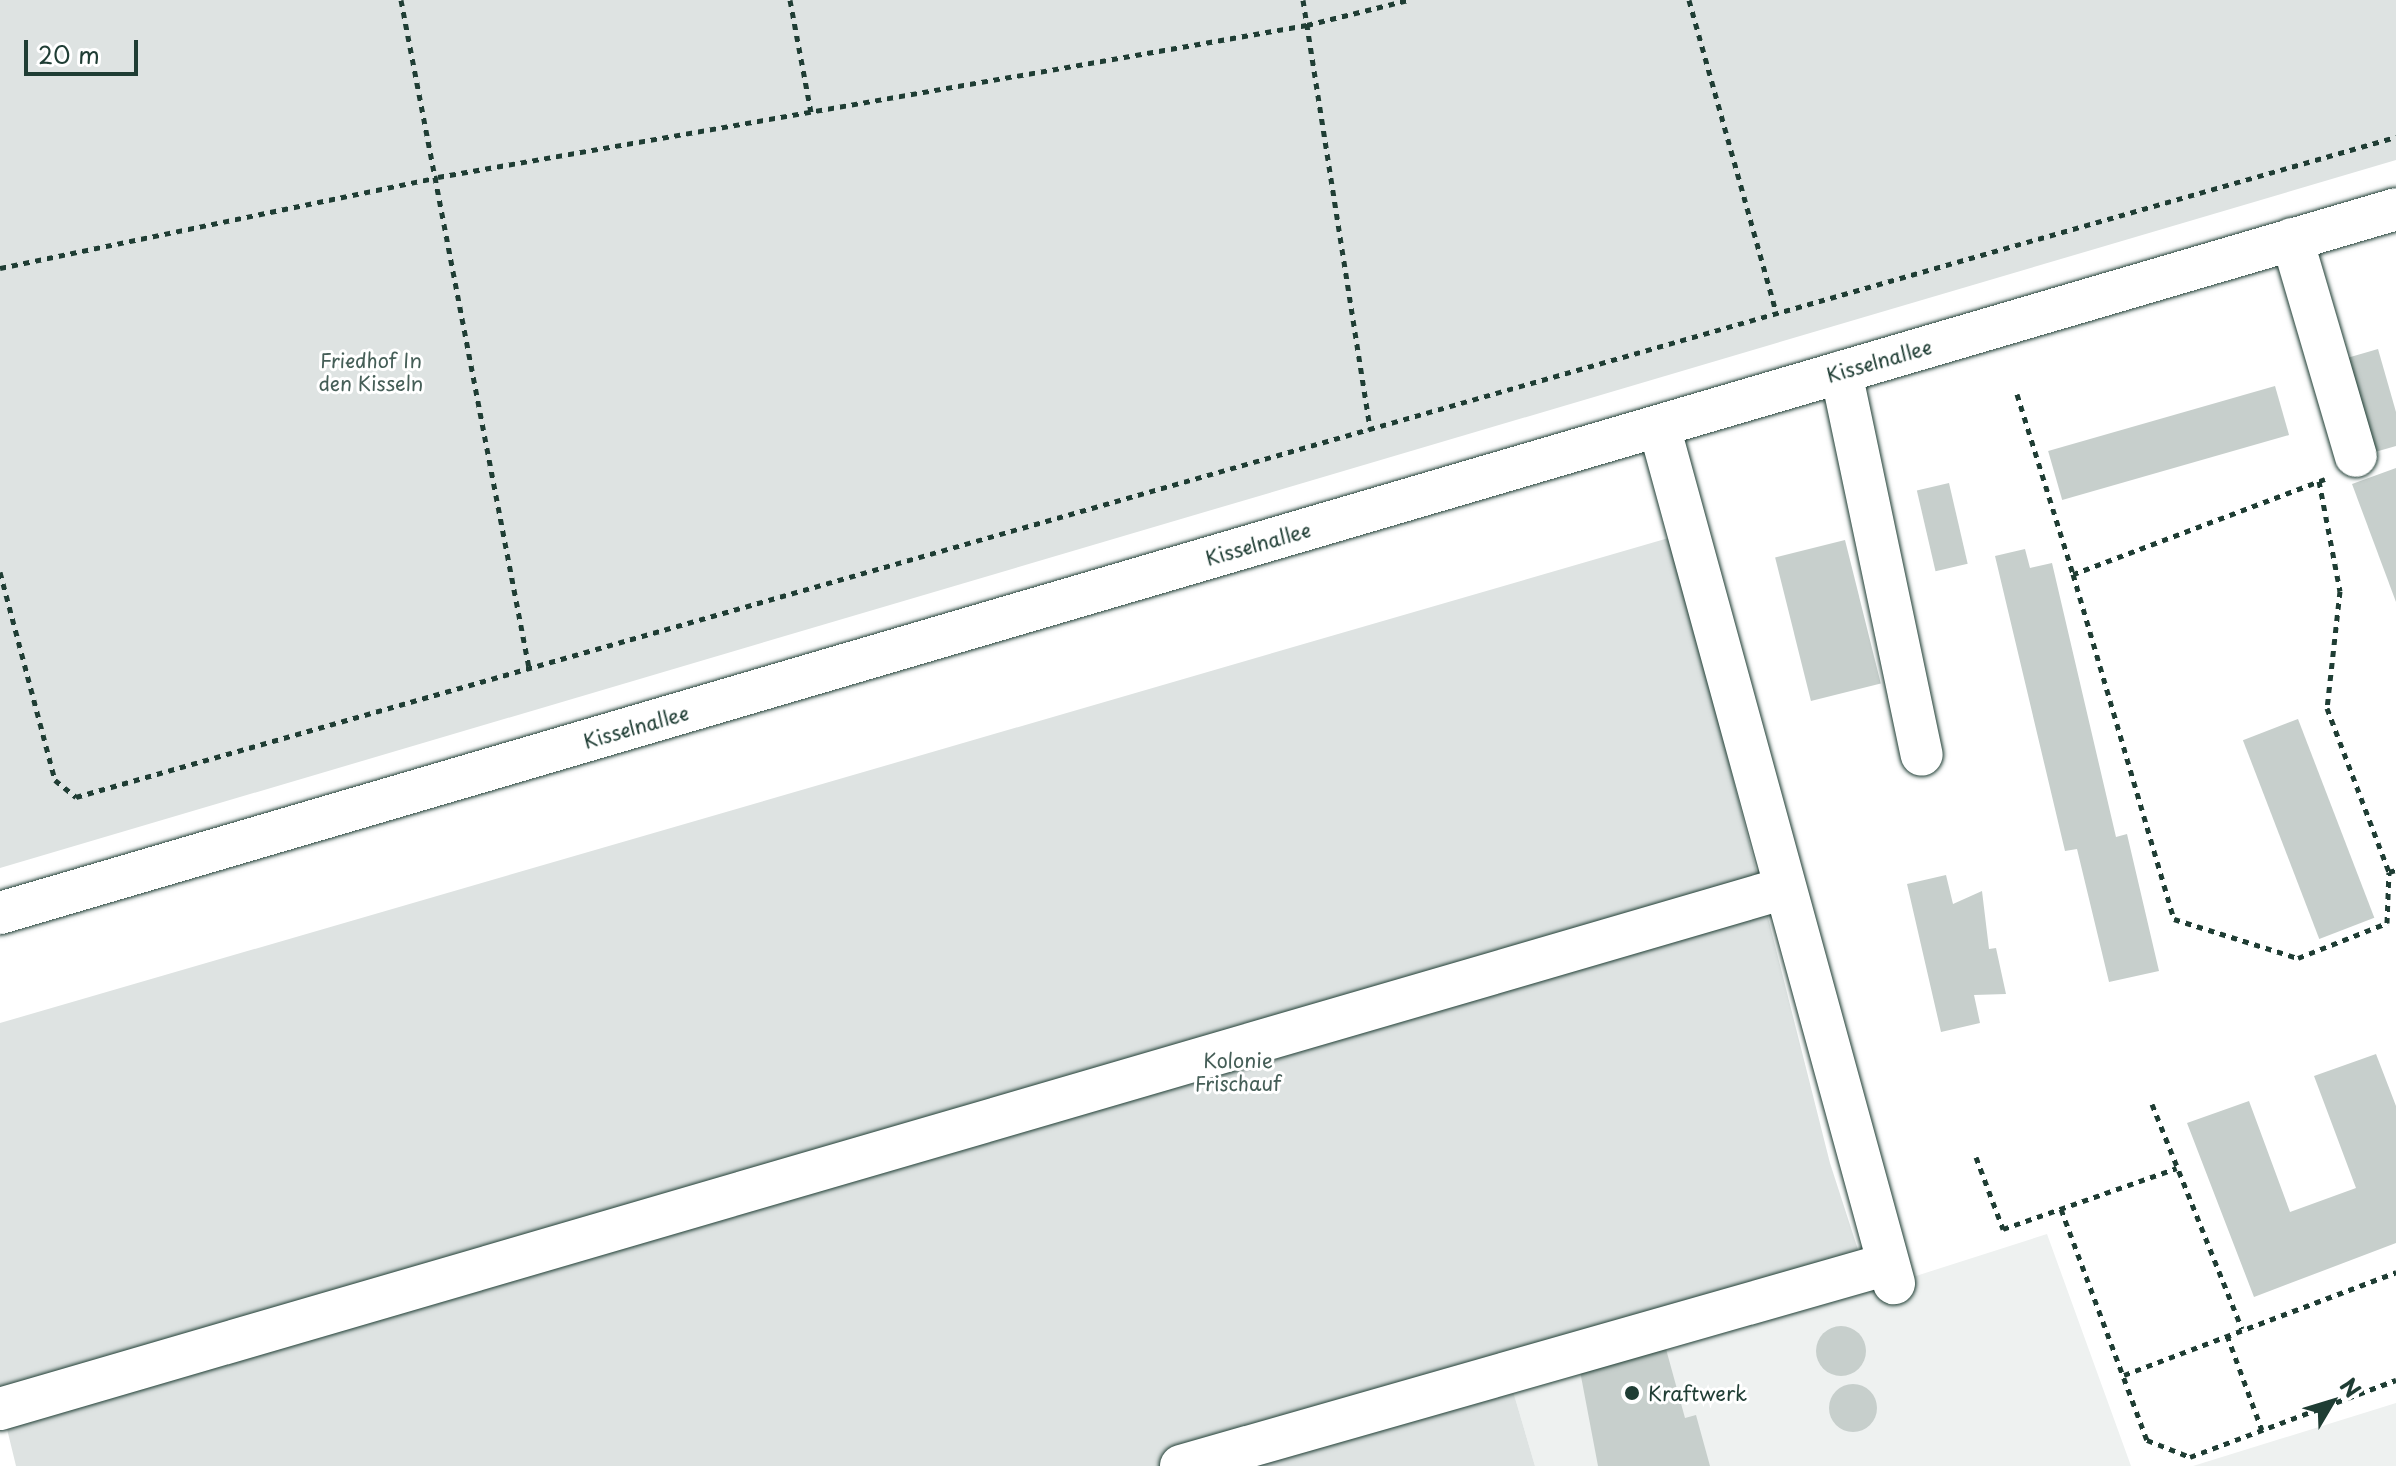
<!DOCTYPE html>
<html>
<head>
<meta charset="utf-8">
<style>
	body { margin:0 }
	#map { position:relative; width:2396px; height:1466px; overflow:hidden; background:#fff; font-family:"Playpen Sans",sans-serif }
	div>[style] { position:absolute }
	.built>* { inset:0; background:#eef1f0 }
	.green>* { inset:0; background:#dee3e2 }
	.building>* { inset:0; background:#c7cfcc; transform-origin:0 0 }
	.round { border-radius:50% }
	.path>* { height:5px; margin-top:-2.5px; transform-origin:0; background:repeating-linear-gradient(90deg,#1f3d34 0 6px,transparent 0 12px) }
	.roads { filter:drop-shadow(0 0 2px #1f3d34) drop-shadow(0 0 2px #1f3d34) }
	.minor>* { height:42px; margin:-21px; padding:0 21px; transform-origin:21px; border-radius:21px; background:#fff }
	.dots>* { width:22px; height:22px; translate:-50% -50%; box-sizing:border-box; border:4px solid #fff; border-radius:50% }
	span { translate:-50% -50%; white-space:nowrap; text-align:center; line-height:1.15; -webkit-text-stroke:6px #fff; paint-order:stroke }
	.park-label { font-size:20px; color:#455e57 }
	.street-label { font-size:20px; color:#1f3d34 }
	.poi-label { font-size:20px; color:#1f3d34 }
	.left { translate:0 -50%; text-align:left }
	.north { position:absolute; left:2292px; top:1362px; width:80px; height:80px; -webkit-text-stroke:6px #fff; paint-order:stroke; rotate:52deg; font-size:22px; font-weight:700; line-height:32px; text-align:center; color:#1f3d34 }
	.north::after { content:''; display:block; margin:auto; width:28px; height:36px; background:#1f3d34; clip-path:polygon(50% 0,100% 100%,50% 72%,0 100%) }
	.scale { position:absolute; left:24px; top:40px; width:114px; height:36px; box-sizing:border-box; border:4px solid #1f3d34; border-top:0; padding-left:10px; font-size:24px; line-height:28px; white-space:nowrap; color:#1f3d34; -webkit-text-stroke:6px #fff; paint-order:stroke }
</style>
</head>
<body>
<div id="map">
	<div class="built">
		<i style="clip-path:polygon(2047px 1234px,2131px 1466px,1535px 1466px,1508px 1374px,1894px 1283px)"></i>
		<i style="clip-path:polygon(2396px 1403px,2396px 1466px,2193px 1466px)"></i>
	</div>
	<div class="green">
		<i style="clip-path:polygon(0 0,2396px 0,2396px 160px,0 868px)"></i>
		<i style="clip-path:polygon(1672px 537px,1830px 1163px,1861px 1259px,1508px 1374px,1535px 1466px,16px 1466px,0 1400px,0 1023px)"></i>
	</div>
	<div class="building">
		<i style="clip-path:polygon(2378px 349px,2396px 412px,2396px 446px,2375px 452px,2347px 358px)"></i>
		<i style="left:2275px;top:386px;width:51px;height:236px;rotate:74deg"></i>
		<i style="clip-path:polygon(2396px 468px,2396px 602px,2352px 484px)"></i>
		<i style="left:1949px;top:483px;width:83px;height:33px;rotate:77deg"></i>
		<i style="left:1845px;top:540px;width:148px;height:72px;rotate:76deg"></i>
		<i style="clip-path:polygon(2025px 549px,2030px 568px,2052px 563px,2116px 837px,2127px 834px,2159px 971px,2109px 982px,2077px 849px,2065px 851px,1995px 556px)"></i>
		<i style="left:2298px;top:719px;width:213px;height:59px;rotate:69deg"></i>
		<i style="clip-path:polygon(1946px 875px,1953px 904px,1982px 891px,1989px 949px,1996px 948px,2006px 994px,1974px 995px,1980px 1023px,1941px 1032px,1907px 884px)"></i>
		<i style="clip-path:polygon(2376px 1054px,2396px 1106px,2396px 1243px,2254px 1297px,2187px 1123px,2249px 1101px,2290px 1212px,2356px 1188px,2314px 1076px)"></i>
		<i class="round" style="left:1816px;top:1326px;width:50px;height:50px"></i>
		<i style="clip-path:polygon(1666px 1349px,1685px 1418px,1696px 1415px,1710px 1466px,1598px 1466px,1580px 1371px)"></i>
		<i class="round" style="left:1829px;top:1384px;width:48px;height:48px"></i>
	</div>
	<div class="path">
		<i style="left:401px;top:0;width:680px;rotate:79.15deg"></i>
		<i style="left:790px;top:0;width:114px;rotate:79.4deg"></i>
		<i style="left:1303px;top:0;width:435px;rotate:81.1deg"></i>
		<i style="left:1689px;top:0;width:324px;rotate:74.4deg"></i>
		<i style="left:0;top:268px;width:447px;rotate:-11.7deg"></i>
		<i style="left:438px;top:177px;width:882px;rotate:-9.92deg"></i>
		<i style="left:1307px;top:25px;width:104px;rotate:-13.9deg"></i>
		<i style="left:2017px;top:394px;width:189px;rotate:72.7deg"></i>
		<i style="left:2325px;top:479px;width:269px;rotate:159.3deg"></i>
		<i style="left:2073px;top:574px;width:359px;rotate:73.7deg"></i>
		<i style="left:2174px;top:919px;width:130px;rotate:17.5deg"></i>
		<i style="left:2298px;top:958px;width:96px;rotate:-21.5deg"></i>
		<i style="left:2387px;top:923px;width:51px;rotate:-87.8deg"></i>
		<i style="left:2319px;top:481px;width:112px;rotate:79.2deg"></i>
		<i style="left:2340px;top:591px;width:118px;rotate:96.3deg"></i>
		<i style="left:2327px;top:708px;width:175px;rotate:69.3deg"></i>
		<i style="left:2389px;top:872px;width:7px;rotate:-16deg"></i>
		<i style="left:0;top:572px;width:215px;rotate:75.2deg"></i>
		<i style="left:55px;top:780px;width:27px;rotate:39deg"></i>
		<i style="left:76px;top:797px;width:2412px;rotate:-15.88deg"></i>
		<i style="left:2152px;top:1104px;width:242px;rotate:68.2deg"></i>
		<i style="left:1976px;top:1157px;width:77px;rotate:69.4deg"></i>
		<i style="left:2003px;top:1229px;width:184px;rotate:-19.3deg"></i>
		<i style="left:2061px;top:1209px;width:246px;rotate:69.6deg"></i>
		<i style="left:2147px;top:1440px;width:46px;rotate:21.6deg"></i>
		<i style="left:2190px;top:1457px;width:220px;rotate:-20.5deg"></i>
		<i style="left:2227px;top:1335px;width:101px;rotate:69.8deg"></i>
		<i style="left:2124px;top:1375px;width:291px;rotate:-20.7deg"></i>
	</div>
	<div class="roads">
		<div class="minor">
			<i style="left:2292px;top:239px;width:226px;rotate:73.6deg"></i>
			<i style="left:1841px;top:372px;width:391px;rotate:78.1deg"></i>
			<i style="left:1659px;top:426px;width:889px;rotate:74.67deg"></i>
			<i style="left:0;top:913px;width:2497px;rotate:-16.37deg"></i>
			<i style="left:0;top:1409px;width:1859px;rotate:-16.27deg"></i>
			<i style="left:1181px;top:1466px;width:735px;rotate:-15.95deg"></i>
		</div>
	</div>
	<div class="dots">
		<i style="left:1632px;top:1393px;background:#1f3d34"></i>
	</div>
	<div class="park-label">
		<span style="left:371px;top:372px">Friedhof In<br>den Kisseln</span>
		<span style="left:1238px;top:1072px">Kolonie<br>Frischauf</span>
	</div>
	<div class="street-label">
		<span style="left:1879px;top:361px;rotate:-16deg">Kisselnallee</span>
		<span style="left:1258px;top:544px;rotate:-16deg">Kisselnallee</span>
		<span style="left:636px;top:727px;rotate:-16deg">Kisselnallee</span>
	</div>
	<div class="poi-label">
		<span class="left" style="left:1648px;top:1393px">Kraftwerk</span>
	</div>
	<div class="north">N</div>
	<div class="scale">20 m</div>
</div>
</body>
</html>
